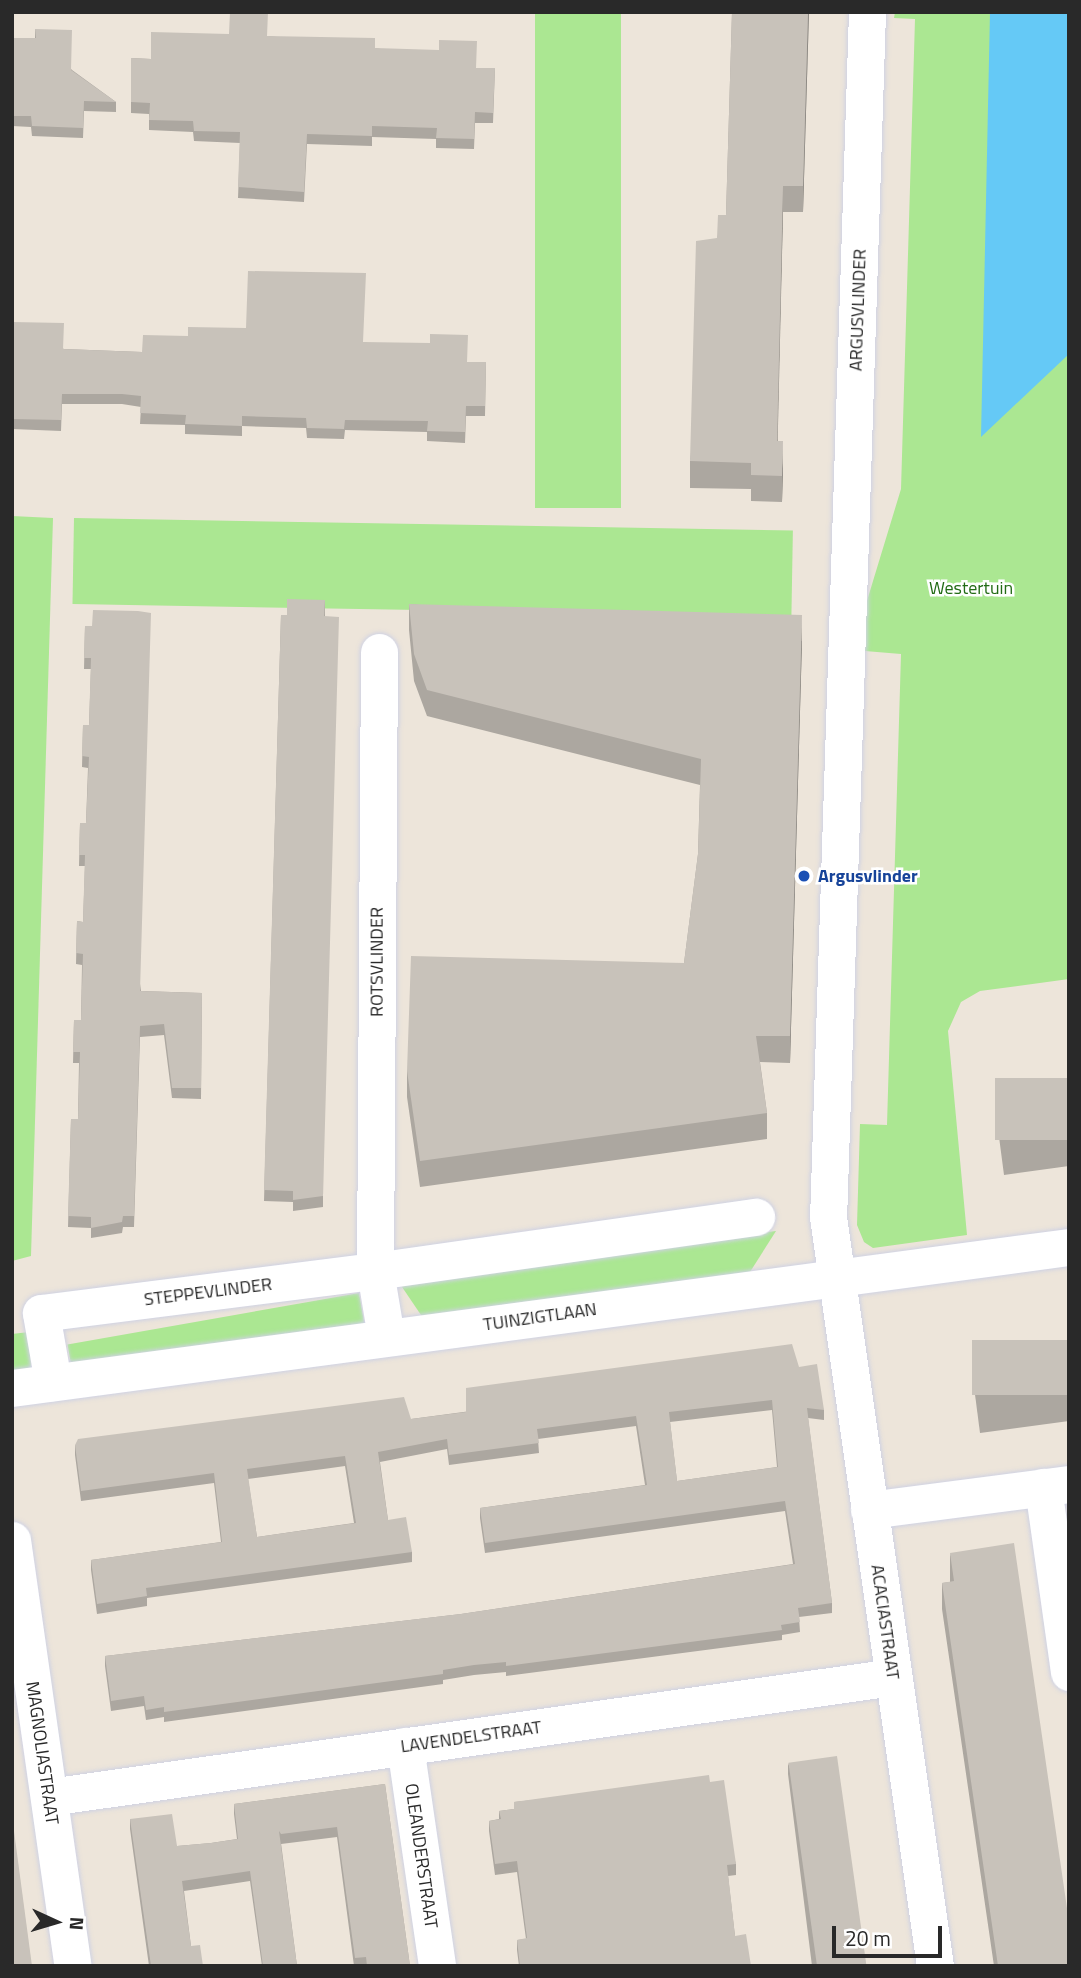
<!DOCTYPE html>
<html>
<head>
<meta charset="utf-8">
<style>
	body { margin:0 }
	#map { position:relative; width:1081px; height:1978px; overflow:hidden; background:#ede5da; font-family:"Titillium Web",sans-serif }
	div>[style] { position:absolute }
	.green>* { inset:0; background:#abe792; transform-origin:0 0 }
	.water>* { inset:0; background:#65c9f6 }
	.roads { filter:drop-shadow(0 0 2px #cfd2e3) drop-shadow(0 0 2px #cfd2e3) }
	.minor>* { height:37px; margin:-18.5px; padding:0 18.5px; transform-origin:18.5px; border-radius:18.5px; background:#fff }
	.wall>* { inset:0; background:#aca7a0 }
	.shaded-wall>* { inset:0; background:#8c8882 }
	.building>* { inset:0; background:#c8c2ba; transform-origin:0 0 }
	.dots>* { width:19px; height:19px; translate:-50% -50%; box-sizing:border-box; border:4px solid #fff; border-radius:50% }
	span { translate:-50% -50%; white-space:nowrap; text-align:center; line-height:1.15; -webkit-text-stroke:5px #fff; paint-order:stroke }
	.street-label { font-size:18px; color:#292929 }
	.park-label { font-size:18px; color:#226b15 }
	.transit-label { font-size:18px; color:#164399; font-weight:700 }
	.left { translate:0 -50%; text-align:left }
	.frame { position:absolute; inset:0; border:14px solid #292929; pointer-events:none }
	.north { position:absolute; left:21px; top:1887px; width:70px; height:70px; -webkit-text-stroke:5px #fff; paint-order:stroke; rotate:94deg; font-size:19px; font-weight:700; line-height:28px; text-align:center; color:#292929 }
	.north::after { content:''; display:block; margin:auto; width:24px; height:32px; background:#292929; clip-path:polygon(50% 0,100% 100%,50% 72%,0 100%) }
	.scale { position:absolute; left:832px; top:1926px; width:110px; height:32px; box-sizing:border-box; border:4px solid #292929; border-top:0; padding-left:9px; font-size:21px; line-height:24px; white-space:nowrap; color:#292929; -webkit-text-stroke:5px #fff; paint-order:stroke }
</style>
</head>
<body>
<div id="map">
	<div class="green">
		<i style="left:535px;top:12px;width:86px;height:496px"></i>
		<i style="clip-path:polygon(895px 12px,1069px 12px,1069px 979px,980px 991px,961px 1002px,948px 1031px,967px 1235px,873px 1248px,864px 1242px,857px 1225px,860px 1124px,887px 1125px,901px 654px,865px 651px,866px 604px,901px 489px,915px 19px,894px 18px)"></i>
		<i style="clip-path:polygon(12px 516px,53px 518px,31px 1256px,12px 1261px)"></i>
		<i style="left:74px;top:518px;width:719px;height:86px;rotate:1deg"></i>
		<i style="clip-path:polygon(776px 1231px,750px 1272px,423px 1318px,398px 1281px)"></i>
		<i style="left:359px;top:1293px;width:34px;height:296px;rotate:80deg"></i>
		<i style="clip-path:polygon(29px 1332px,31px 1369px,12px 1371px,12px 1334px)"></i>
	</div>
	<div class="water">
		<i style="clip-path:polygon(990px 12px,1069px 12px,1069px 354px,981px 437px)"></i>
	</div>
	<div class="roads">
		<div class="minor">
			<i style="left:867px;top:12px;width:1206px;rotate:91.85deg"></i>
			<i style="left:828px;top:1217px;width:757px;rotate:81.87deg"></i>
			<i style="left:379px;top:652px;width:619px;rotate:90.37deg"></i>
			<i style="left:375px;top:1271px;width:385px;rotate:-8.1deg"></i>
			<i style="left:53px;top:1382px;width:70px;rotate:-99.9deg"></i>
			<i style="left:41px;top:1313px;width:337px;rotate:-7.2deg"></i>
			<i style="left:375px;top:1271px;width:67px;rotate:80.5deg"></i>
			<i style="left:12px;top:1388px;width:1066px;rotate:-7.6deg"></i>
			<i style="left:1043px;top:1487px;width:187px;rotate:82deg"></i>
			<i style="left:869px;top:1510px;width:202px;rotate:-7.4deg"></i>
			<i style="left:12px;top:1540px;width:430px;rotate:81.9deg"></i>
			<i style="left:405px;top:1746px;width:222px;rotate:81.7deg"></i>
			<i style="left:49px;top:1797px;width:852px;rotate:-8.09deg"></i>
		</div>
	</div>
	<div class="wall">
		<i style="clip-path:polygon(732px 12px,809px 12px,803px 212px,783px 212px,777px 441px,783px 468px,782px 502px,751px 501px,751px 489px,690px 488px,690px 461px,717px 238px,726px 215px)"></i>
		<i style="clip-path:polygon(35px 29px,72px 70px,116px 102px,116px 112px,84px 111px,83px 138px,32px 136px,31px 127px,12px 126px,12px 38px,35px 38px)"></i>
		<i style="clip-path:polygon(268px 36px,375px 48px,476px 68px,495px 68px,493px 123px,475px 123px,474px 149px,436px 148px,436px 139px,372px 137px,372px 146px,307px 144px,304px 202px,238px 198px,240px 143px,194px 141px,193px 132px,149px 130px,149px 114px,131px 113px,131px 58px,151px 59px)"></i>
		<i style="clip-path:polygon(12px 322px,64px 349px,142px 352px,363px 342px,467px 362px,486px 362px,485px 416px,466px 416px,465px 443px,427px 441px,427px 432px,345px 430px,344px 439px,307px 438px,306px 428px,242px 426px,242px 436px,185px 434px,185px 425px,140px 424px,141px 407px,122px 404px,62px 404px,61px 431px,12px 429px)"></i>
		<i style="clip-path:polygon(325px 600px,323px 1207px,293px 1211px,293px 1202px,264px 1201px,281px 615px,287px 615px)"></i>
		<i style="clip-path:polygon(409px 604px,802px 641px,790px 1063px,760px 1062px,767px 1113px,767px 1139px,420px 1187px,407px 1097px,407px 1071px,684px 963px,698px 854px,700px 785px,427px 716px,414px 681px,409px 630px)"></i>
		<i style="clip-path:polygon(85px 626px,92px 626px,141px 991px,202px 993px,201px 1099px,172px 1098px,164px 1035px,140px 1037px,134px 1227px,123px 1227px,122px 1233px,91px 1238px,91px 1228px,68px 1227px,71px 1119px,78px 1119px,79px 1063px,73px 1063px,74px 1020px,81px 1020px,82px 965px,76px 964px,77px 921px,83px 922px,85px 866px,79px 866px,80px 823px,86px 823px,88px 768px,82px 767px,83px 725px,89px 725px,91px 669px,84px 669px)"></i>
		<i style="clip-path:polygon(1067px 1060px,1069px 1060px,1069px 1166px,1004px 1175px,996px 1114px,996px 1088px,1067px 1078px)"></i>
		<i style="clip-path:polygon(1069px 1340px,1069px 1421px,980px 1433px,973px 1379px,973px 1353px)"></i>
		<i style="clip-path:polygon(evenodd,799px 1367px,824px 1410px,824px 1420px,808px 1418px,832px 1603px,832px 1613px,799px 1617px,800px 1632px,782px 1635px,782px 1640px,506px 1676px,506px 1672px,474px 1675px,443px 1680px,443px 1684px,164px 1722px,164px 1717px,146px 1720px,144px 1706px,111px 1711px,105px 1666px,105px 1656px,461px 1614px,793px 1564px,785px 1511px,485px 1553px,480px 1518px,480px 1508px,645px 1485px,636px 1426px,538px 1439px,539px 1453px,449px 1465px,447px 1449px,380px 1462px,388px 1520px,412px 1552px,412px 1562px,147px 1598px,147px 1606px,97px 1614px,91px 1570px,91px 1560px,221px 1542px,214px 1483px,81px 1501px,75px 1455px,75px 1445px,411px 1419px,799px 1367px,772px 1410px,777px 1467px,677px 1481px,670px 1422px,772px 1410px,799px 1367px,345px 1466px,354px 1523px,257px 1537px,248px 1479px,345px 1466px)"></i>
		<i style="clip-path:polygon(950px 1553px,1069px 1966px,994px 1966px,942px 1609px,942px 1583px,950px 1582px)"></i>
		<i style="clip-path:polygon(788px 1763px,866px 1966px,812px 1966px,788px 1774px)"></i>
		<i style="clip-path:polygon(710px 1782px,736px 1864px,736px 1875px,728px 1876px,735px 1936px,751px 1966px,519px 1966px,517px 1950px,517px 1940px,526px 1939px,517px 1872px,495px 1875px,489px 1831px,489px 1821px,499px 1819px,499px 1811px,514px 1809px,514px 1802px)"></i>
		<i style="clip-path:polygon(385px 1784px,410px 1966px,354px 1966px,337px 1837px,281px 1844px,281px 1843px,297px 1966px,262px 1966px,250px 1881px,184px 1891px,191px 1946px,203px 1966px,149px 1966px,130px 1829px,130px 1819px,177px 1846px,211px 1843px,237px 1839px,234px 1814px,234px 1804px)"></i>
	</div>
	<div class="shaded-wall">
		<i style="clip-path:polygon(808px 12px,809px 12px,803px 212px,803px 186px)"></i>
		<i style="clip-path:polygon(783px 186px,783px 212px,777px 468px,777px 441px)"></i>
		<i style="clip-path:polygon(783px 441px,783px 468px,782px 502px,782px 476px)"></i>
		<i style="clip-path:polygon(802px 615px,802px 641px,790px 1063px,790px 1036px)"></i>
	</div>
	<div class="building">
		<i style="clip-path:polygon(230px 12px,268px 12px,267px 36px,375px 38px,375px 48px,439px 50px,439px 40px,477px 41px,476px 68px,495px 68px,493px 113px,475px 112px,474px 139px,436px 138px,437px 128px,372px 126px,372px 136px,307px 134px,304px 192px,238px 187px,240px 132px,194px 131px,193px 121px,149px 120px,150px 103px,131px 102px,131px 58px,151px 59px,151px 32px,229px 34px)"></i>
		<i style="clip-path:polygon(732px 12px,808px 12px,803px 186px,783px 186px,777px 441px,783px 441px,782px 476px,751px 475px,751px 463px,690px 461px,696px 241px,717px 238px,718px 215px,726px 215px)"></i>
		<i style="clip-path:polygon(35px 29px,72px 30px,71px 70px,116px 102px,84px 101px,83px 128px,32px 126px,31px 116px,12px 116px,12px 38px,36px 38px)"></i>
		<i style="clip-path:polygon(248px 271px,366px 273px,363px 342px,430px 343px,430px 334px,468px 335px,467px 362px,486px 362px,485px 406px,466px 406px,465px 432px,427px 431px,428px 421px,345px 420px,344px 429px,307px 428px,306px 418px,242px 416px,242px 426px,185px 424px,186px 415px,140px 413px,141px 396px,122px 394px,62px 394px,61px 420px,12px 419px,12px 322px,64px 323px,63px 349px,142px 352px,143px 335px,188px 336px,188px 327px,246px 328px)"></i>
		<i style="clip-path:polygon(287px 599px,325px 600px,324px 616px,339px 617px,323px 1196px,293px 1200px,293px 1191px,264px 1190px,281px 615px,287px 615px)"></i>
		<i style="clip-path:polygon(409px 604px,802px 615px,790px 1036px,756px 1036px,767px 1113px,420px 1161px,407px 1071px,411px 956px,684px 963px,698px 854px,701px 759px,427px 690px,414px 654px)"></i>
		<i style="clip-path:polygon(93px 610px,138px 611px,151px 613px,140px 991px,202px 993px,201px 1088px,172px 1088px,164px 1024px,140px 1026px,134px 1216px,123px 1216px,122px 1222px,91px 1228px,91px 1217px,68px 1216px,71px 1119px,78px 1119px,80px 1052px,73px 1052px,74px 1020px,81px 1020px,83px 954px,76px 953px,77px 921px,83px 922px,85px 855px,79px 855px,80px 823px,86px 823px,89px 757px,82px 756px,83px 725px,89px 725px,91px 658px,84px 658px,85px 626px,92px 626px)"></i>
		<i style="clip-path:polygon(1067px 1060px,1069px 1060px,1069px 1076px)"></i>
		<i style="left:1069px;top:1078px;width:62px;height:74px;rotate:90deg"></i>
		<i style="left:1069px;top:1340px;width:55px;height:97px;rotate:90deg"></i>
		<i style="clip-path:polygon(evenodd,792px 1344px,799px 1367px,817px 1364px,824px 1410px,807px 1408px,832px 1603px,798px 1608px,800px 1622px,781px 1625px,782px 1630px,506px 1666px,506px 1662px,474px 1665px,443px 1670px,443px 1674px,164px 1712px,164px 1707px,146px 1710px,144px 1696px,111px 1701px,105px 1656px,461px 1614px,795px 1564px,785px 1501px,485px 1543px,480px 1508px,647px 1485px,636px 1416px,537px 1429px,539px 1443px,449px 1455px,447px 1439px,378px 1452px,388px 1520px,406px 1517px,412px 1552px,146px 1588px,147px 1596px,97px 1604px,91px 1560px,222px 1542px,214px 1473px,81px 1491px,75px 1445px,78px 1439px,404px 1397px,411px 1419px,466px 1412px,466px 1388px,792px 1344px,772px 1400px,778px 1467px,677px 1481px,669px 1412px,772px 1400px,792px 1344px,345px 1456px,356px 1523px,257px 1537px,247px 1469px,345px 1456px)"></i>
		<i style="clip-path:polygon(1014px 1543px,1069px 1922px,1069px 1966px,998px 1966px,942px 1583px,954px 1581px,950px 1553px)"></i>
		<i style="left:837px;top:1756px;width:212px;height:49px;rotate:82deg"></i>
		<i style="clip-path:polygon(709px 1775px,710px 1782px,724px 1780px,736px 1864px,727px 1865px,735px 1936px,746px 1934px,751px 1966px,520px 1966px,517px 1940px,527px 1938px,517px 1861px,495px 1864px,489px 1821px,501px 1819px,499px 1811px,514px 1809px,514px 1802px)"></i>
		<i style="clip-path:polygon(385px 1784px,410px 1966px,367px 1966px,366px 1957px,355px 1958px,337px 1827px,281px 1834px,279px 1831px,297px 1966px,263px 1966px,250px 1871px,182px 1881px,191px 1946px,200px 1945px,203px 1966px,151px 1966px,130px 1819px,172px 1814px,177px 1846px,211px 1843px,238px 1839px,234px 1804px)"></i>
		<i style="clip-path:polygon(12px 1816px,32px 1966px,12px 1966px)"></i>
	</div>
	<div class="dots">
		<i style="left:804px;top:876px;background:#1a4fb4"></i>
	</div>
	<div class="street-label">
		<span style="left:858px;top:310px;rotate:-88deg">ARGUSVLINDER</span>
		<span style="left:377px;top:962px;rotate:-90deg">ROTSVLINDER</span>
		<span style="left:208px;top:1292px;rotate:-7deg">STEPPEVLINDER</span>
		<span style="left:540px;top:1317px;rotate:-8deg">TUINZIGTLAAN</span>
		<span style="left:885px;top:1622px;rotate:82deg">ACACIASTRAAT</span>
		<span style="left:471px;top:1737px;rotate:-8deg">LAVENDELSTRAAT</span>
		<span style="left:42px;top:1753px;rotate:82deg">MAGNOLIASTRAAT</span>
		<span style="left:421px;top:1856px;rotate:82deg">OLEANDERSTRAAT</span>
	</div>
	<div class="park-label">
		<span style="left:971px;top:588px">Westertuin</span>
	</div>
	<div class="transit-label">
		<span class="left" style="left:818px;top:876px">Argusvlinder</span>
	</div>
	<div class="frame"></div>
	<div class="north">N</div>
	<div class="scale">20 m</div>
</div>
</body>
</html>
